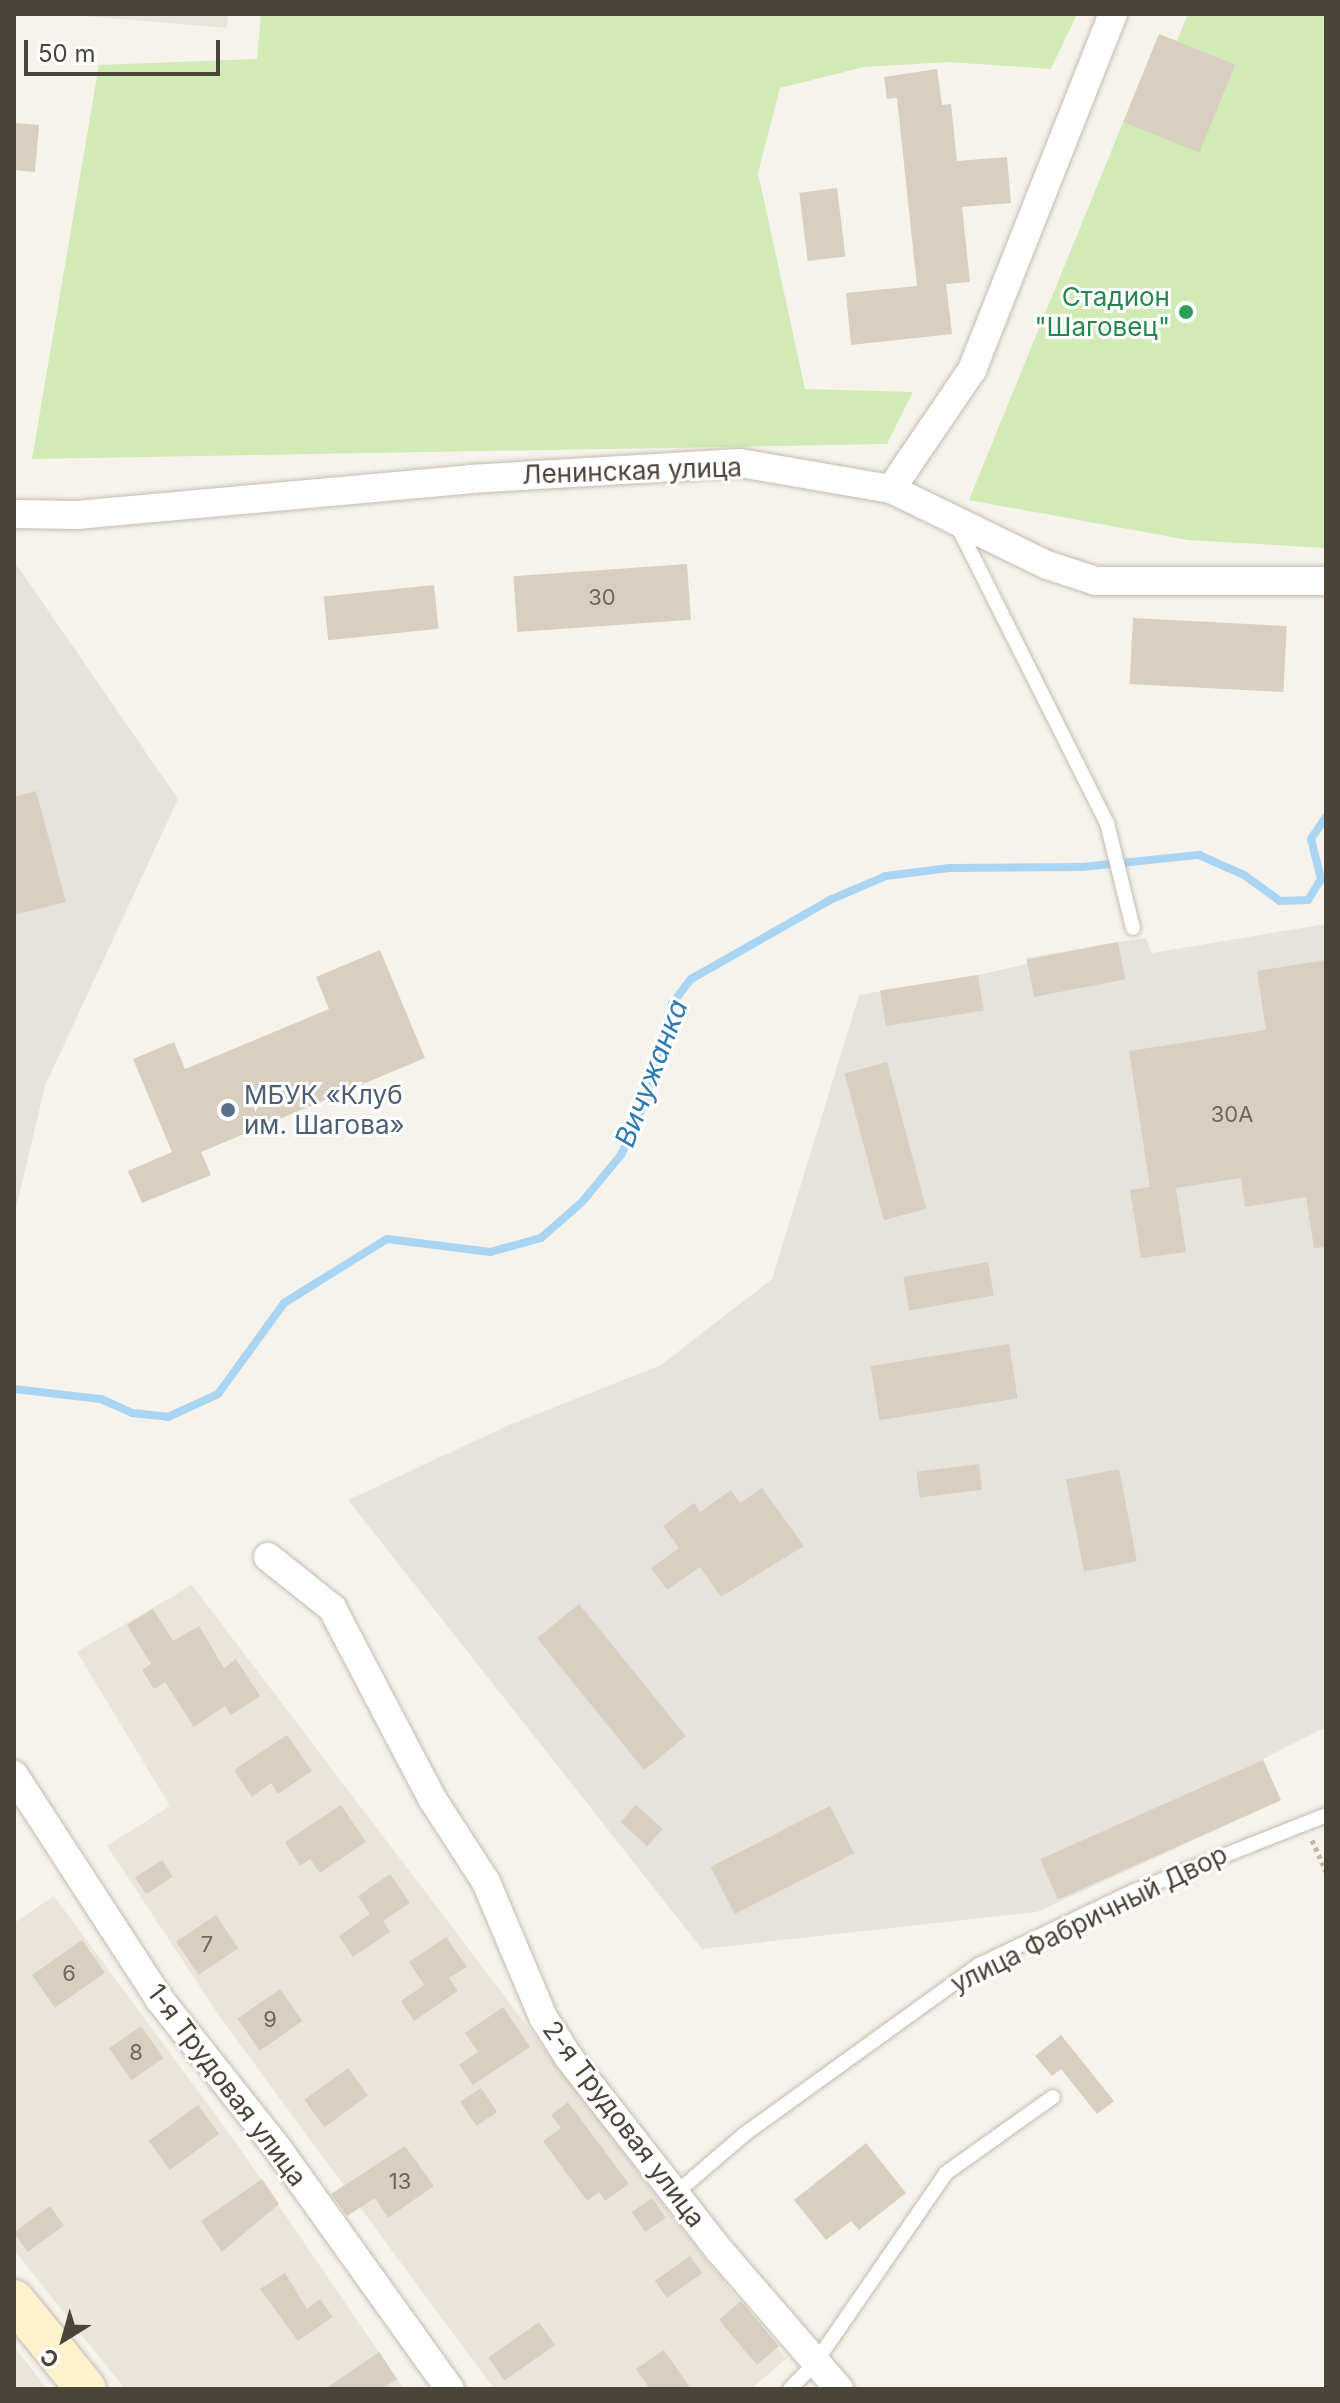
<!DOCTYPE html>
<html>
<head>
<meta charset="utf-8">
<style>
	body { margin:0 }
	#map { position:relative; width:1340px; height:2403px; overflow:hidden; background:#f6f3ec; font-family:Inter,sans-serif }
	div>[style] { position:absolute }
	.residential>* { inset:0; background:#eae5da }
	.industrial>* { inset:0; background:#e6e2dd }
	.green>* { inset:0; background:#d2eab5 }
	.stream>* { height:8px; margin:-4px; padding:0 4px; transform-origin:4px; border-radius:4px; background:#a9d4f2 }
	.building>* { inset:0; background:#d8cfc1; transform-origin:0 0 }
	.path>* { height:5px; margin-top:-2.5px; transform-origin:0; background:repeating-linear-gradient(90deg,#c4b79f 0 4px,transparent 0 8px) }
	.roads { filter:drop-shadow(0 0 2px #c2bbae) drop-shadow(0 0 2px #c2bbae) }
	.service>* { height:14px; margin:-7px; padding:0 7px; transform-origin:7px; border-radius:7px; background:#fff }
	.minor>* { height:28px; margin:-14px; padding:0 14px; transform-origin:14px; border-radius:14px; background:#fff }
	.secondary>* { height:40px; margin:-20px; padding:0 20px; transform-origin:20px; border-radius:20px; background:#fff3cd }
	.dots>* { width:22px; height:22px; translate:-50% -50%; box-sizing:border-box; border:4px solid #fff; border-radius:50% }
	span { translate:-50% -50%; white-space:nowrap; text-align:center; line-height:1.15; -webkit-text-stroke:6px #fff; paint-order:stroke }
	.number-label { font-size:22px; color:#6e675b }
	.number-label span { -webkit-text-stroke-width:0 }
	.leisure-label { font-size:26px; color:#27864d }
	.right { translate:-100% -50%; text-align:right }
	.street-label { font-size:26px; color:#4b4439 }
	.service-label { font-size:26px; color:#4e5e75 }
	.left { translate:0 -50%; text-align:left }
	.water-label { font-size:28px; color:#2e7ab2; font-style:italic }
	.frame { position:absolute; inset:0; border:16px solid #4b4439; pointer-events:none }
	.north { position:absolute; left:24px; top:2299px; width:80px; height:80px; -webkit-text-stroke:6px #fff; paint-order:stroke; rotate:217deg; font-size:22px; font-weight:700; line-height:32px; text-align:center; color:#4b4439 }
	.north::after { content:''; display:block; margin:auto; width:28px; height:36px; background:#4b4439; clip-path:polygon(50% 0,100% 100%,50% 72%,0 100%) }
	.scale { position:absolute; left:24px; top:40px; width:196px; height:36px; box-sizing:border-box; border:4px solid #4b4439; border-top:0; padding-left:10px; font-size:24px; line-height:28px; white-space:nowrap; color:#4b4439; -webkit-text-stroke:6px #fff; paint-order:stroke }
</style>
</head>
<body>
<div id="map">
	<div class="residential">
		<i style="clip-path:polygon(59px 14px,228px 14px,227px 28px)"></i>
		<i style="clip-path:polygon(192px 1585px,677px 2223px,786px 2359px,751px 2389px,494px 2389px,222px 2020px,107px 1846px,170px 1806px,77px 1652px)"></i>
		<i style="clip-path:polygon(54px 1896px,232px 2137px,404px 2389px,125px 2389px,14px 2250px,14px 1923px)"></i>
		<i style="clip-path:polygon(14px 2346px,47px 2389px,14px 2389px)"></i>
	</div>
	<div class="industrial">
		<i style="clip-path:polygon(14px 561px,178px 799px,45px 1086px,14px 1217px)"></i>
		<i style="clip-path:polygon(1326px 924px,1326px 1727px,1263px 1759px,1281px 1800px,1037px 1912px,702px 1949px,348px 1500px,507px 1426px,661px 1365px,772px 1279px,859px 995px,978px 975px,1027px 964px,1026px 958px,1118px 942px,1146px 938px,1152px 953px)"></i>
	</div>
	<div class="green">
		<i style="clip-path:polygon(261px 14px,1077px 14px,1051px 69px,948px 62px,864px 67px,780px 88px,758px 173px,805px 389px,913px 392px,887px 444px,32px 459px,99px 65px,257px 59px)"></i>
		<i style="clip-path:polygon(1188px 14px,1326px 14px,1326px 548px,1188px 540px,969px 500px,1159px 34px,1177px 41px)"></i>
	</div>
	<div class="stream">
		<i style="left:14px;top:1389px;width:88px;rotate:6.6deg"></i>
		<i style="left:101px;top:1399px;width:34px;rotate:24deg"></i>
		<i style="left:132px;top:1413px;width:36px;rotate:6deg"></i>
		<i style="left:168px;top:1417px;width:55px;rotate:-24.7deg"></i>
		<i style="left:218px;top:1394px;width:112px;rotate:-54deg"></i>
		<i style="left:284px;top:1303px;width:121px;rotate:-31.9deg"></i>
		<i style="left:387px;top:1239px;width:104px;rotate:7.2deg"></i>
		<i style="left:490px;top:1252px;width:53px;rotate:-15.4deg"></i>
		<i style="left:541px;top:1238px;width:55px;rotate:-41.3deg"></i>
		<i style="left:582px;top:1202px;width:61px;rotate:-50.3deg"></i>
		<i style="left:621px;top:1155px;width:58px;rotate:-65.6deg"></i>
		<i style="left:645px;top:1102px;width:102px;rotate:-74.6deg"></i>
		<i style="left:672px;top:1004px;width:31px;rotate:-53deg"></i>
		<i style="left:691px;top:979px;width:162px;rotate:-29.6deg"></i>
		<i style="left:832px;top:899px;width:59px;rotate:-23.1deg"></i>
		<i style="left:886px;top:876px;width:64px;rotate:-7.1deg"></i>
		<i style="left:950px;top:868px;width:132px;rotate:-0.4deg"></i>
		<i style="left:1082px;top:867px;width:118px;rotate:-5.9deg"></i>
		<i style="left:1199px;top:855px;width:49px;rotate:24deg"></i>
		<i style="left:1244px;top:875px;width:44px;rotate:35.8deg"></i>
		<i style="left:1280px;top:901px;width:28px;rotate:-2deg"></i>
		<i style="left:1308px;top:900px;width:25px;rotate:-58deg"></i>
		<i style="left:1321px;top:879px;width:41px;rotate:-104deg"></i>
		<i style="left:1311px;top:839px;width:27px;rotate:-56deg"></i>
	</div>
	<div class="building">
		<i style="left:1159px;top:34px;width:82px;height:95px;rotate:22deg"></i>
		<i style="clip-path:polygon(937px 69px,942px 105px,951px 104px,957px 161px,1007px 157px,1011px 203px,962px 207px,970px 282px,946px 284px,952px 334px,851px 345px,846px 293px,917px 286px,897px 98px,887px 99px,884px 77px)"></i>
		<i style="clip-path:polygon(14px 123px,39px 125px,35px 172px,14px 170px)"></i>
		<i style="left:837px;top:188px;width:69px;height:38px;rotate:83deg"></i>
		<i style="left:687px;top:564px;width:56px;height:174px;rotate:86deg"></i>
		<i style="left:434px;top:585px;width:44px;height:111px;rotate:84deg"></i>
		<i style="left:1133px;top:618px;width:154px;height:66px;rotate:3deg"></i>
		<i style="clip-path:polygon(36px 791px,66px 902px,14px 915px,14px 797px)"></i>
		<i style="left:1118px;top:942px;width:38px;height:93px;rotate:79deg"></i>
		<i style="clip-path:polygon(380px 950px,425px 1058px,201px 1152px,211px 1175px,142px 1203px,128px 1171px,172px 1152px,133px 1059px,174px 1042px,185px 1069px,329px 1009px,316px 977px)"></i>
		<i style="clip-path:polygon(1326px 960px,1326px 1247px,1314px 1248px,1306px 1197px,1245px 1207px,1241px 1178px,1176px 1188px,1186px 1252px,1141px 1258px,1130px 1190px,1150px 1187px,1129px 1051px,1266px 1030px,1257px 971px)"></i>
		<i style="left:978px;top:975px;width:36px;height:99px;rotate:81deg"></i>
		<i style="left:887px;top:1062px;width:152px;height:44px;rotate:75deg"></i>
		<i style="left:988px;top:1262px;width:34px;height:86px;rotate:80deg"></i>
		<i style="left:1009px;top:1344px;width:55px;height:140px;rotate:81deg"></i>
		<i style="left:979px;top:1464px;width:26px;height:63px;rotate:83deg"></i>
		<i style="left:1119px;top:1469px;width:94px;height:54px;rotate:79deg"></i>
		<i style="clip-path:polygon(762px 1488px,804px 1546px,721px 1597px,700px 1567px,667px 1590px,651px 1568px,679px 1548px,663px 1526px,694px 1503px,700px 1512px,731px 1490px,740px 1503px)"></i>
		<i style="left:579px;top:1604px;width:170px;height:54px;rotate:51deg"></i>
		<i style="clip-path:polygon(153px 1609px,173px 1641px,199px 1626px,224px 1668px,236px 1659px,260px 1696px,231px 1715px,225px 1706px,194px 1727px,165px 1682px,154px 1689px,142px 1670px,151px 1664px,127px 1625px)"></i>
		<i style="clip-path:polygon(287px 1735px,312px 1771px,278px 1794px,271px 1783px,252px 1797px,234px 1770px)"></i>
		<i style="left:1263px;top:1760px;width:44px;height:244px;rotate:66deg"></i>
		<i style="clip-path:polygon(341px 1805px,366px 1842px,320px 1873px,310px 1859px,300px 1866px,285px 1842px)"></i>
		<i style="left:636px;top:1805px;width:36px;height:23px;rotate:42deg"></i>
		<i style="left:830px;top:1806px;width:53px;height:134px;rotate:63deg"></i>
		<i style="left:162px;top:1860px;width:20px;height:32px;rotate:57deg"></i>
		<i style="clip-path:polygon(390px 1874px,410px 1903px,383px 1921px,390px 1932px,353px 1957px,339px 1936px,370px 1914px,358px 1896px)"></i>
		<i style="left:216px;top:1915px;width:40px;height:48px;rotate:56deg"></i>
		<i style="clip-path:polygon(446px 1937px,467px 1967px,449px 1978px,458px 1991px,414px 2021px,401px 2001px,424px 1985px,409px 1962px)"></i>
		<i style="left:82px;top:1940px;width:40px;height:61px;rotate:55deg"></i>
		<i style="left:280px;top:1989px;width:39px;height:52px;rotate:55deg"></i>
		<i style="clip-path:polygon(503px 2007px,530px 2047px,473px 2085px,459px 2065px,478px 2052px,465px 2033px)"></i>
		<i style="left:141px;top:2026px;width:39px;height:39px;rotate:55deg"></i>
		<i style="clip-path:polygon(1061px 2035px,1114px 2101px,1097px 2114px,1061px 2069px,1052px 2076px,1035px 2056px)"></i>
		<i style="left:348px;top:2068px;width:34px;height:54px;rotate:54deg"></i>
		<i style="left:481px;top:2088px;width:29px;height:25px;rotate:56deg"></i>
		<i style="clip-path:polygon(568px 2102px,629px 2184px,605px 2201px,599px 2192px,587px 2201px,543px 2141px,561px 2128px,551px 2115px)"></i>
		<i style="left:198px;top:2105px;width:36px;height:61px;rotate:54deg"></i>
		<i style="clip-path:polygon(866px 2143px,906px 2193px,859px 2230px,851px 2221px,826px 2240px,794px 2200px)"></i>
		<i style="clip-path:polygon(405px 2146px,434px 2186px,388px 2218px,375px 2198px,347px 2216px,331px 2194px)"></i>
		<i style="clip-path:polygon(262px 2179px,279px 2204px,222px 2252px,201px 2221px)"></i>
		<i style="left:652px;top:2198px;width:24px;height:25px;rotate:55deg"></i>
		<i style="left:50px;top:2206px;width:24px;height:45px;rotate:54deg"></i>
		<i style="left:690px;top:2256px;width:21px;height:43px;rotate:55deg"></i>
		<i style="clip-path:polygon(285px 2273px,307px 2309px,320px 2299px,333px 2317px,298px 2341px,260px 2289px)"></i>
		<i style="left:741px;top:2301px;width:59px;height:29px;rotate:50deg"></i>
		<i style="left:539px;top:2322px;width:28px;height:62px;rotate:55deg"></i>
		<i style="clip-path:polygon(664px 2350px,691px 2389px,650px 2389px,636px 2369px)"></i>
		<i style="clip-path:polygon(379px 2352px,397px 2379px,382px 2389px,325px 2389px)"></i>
	</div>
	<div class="path">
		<i style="left:1312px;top:1840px;width:35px;rotate:66deg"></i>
	</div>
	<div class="roads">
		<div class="service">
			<i style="left:957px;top:525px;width:334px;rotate:63.3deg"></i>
			<i style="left:1107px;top:823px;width:108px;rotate:76.1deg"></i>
			<i style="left:675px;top:2194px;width:94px;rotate:-40.7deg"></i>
			<i style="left:746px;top:2133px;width:287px;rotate:-35.8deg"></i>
			<i style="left:979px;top:1965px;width:170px;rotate:-25.5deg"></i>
			<i style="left:1132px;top:1892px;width:209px;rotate:-21.6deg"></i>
			<i style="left:790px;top:2389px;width:36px;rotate:-46deg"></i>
			<i style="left:815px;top:2363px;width:231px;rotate:-55.4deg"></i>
			<i style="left:946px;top:2173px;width:131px;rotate:-35.4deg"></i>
		</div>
		<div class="minor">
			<i style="left:891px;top:489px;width:144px;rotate:-55.8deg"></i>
			<i style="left:972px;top:370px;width:383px;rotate:-68.4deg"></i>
			<i style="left:14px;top:514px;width:63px;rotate:0.9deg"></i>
			<i style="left:77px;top:515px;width:395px;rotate:-5.2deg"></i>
			<i style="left:470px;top:479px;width:270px;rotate:-3.4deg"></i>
			<i style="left:740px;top:463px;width:153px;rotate:9.8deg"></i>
			<i style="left:891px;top:489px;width:174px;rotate:26deg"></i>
			<i style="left:1047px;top:565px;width:52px;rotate:18.1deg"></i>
			<i style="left:1096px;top:581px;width:230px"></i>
			<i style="left:268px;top:1557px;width:82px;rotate:38.6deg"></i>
			<i style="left:332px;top:1608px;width:217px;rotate:62.3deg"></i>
			<i style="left:433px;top:1800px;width:98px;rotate:57.1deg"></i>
			<i style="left:486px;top:1882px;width:147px;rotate:67.1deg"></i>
			<i style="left:543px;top:2017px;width:49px;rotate:57.6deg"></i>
			<i style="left:569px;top:2058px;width:245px;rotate:52deg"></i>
			<i style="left:720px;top:2251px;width:182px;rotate:49.2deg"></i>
			<i style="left:14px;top:1775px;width:268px;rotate:57deg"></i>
			<i style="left:160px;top:2000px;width:190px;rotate:51.6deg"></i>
			<i style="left:278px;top:2149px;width:295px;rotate:54.4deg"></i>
		</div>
		<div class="secondary">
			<i style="left:14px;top:2300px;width:114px;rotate:51deg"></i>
		</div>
	</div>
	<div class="dots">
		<i style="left:1186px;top:312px;background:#2e9e5b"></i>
		<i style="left:228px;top:1110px;background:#5c6f8a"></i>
	</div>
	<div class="number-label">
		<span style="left:602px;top:598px">30</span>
		<span style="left:1232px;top:1115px">30А</span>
		<span style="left:207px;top:1945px">7</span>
		<span style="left:69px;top:1974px">6</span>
		<span style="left:270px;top:2020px">9</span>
		<span style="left:136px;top:2053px">8</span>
		<span style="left:400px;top:2182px">13</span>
	</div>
	<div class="leisure-label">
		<span class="right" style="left:1170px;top:312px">Стадион<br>"Шаговец"</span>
	</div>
	<div class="street-label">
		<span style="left:632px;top:471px;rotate:-2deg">Ленинская улица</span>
		<span style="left:1089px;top:1919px;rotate:-26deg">улица Фабричный Двор</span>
		<span style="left:227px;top:2085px;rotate:53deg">1-я Трудовая улица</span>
		<span style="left:624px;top:2124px;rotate:53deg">2-я Трудовая улица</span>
	</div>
	<div class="service-label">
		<span class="left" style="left:244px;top:1110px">МБУК «Клуб<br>им. Шагова»</span>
	</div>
	<div class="water-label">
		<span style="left:651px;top:1073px;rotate:-69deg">Вичужанка</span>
	</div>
	<div class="frame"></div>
	<div class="north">С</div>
	<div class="scale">50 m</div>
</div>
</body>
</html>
